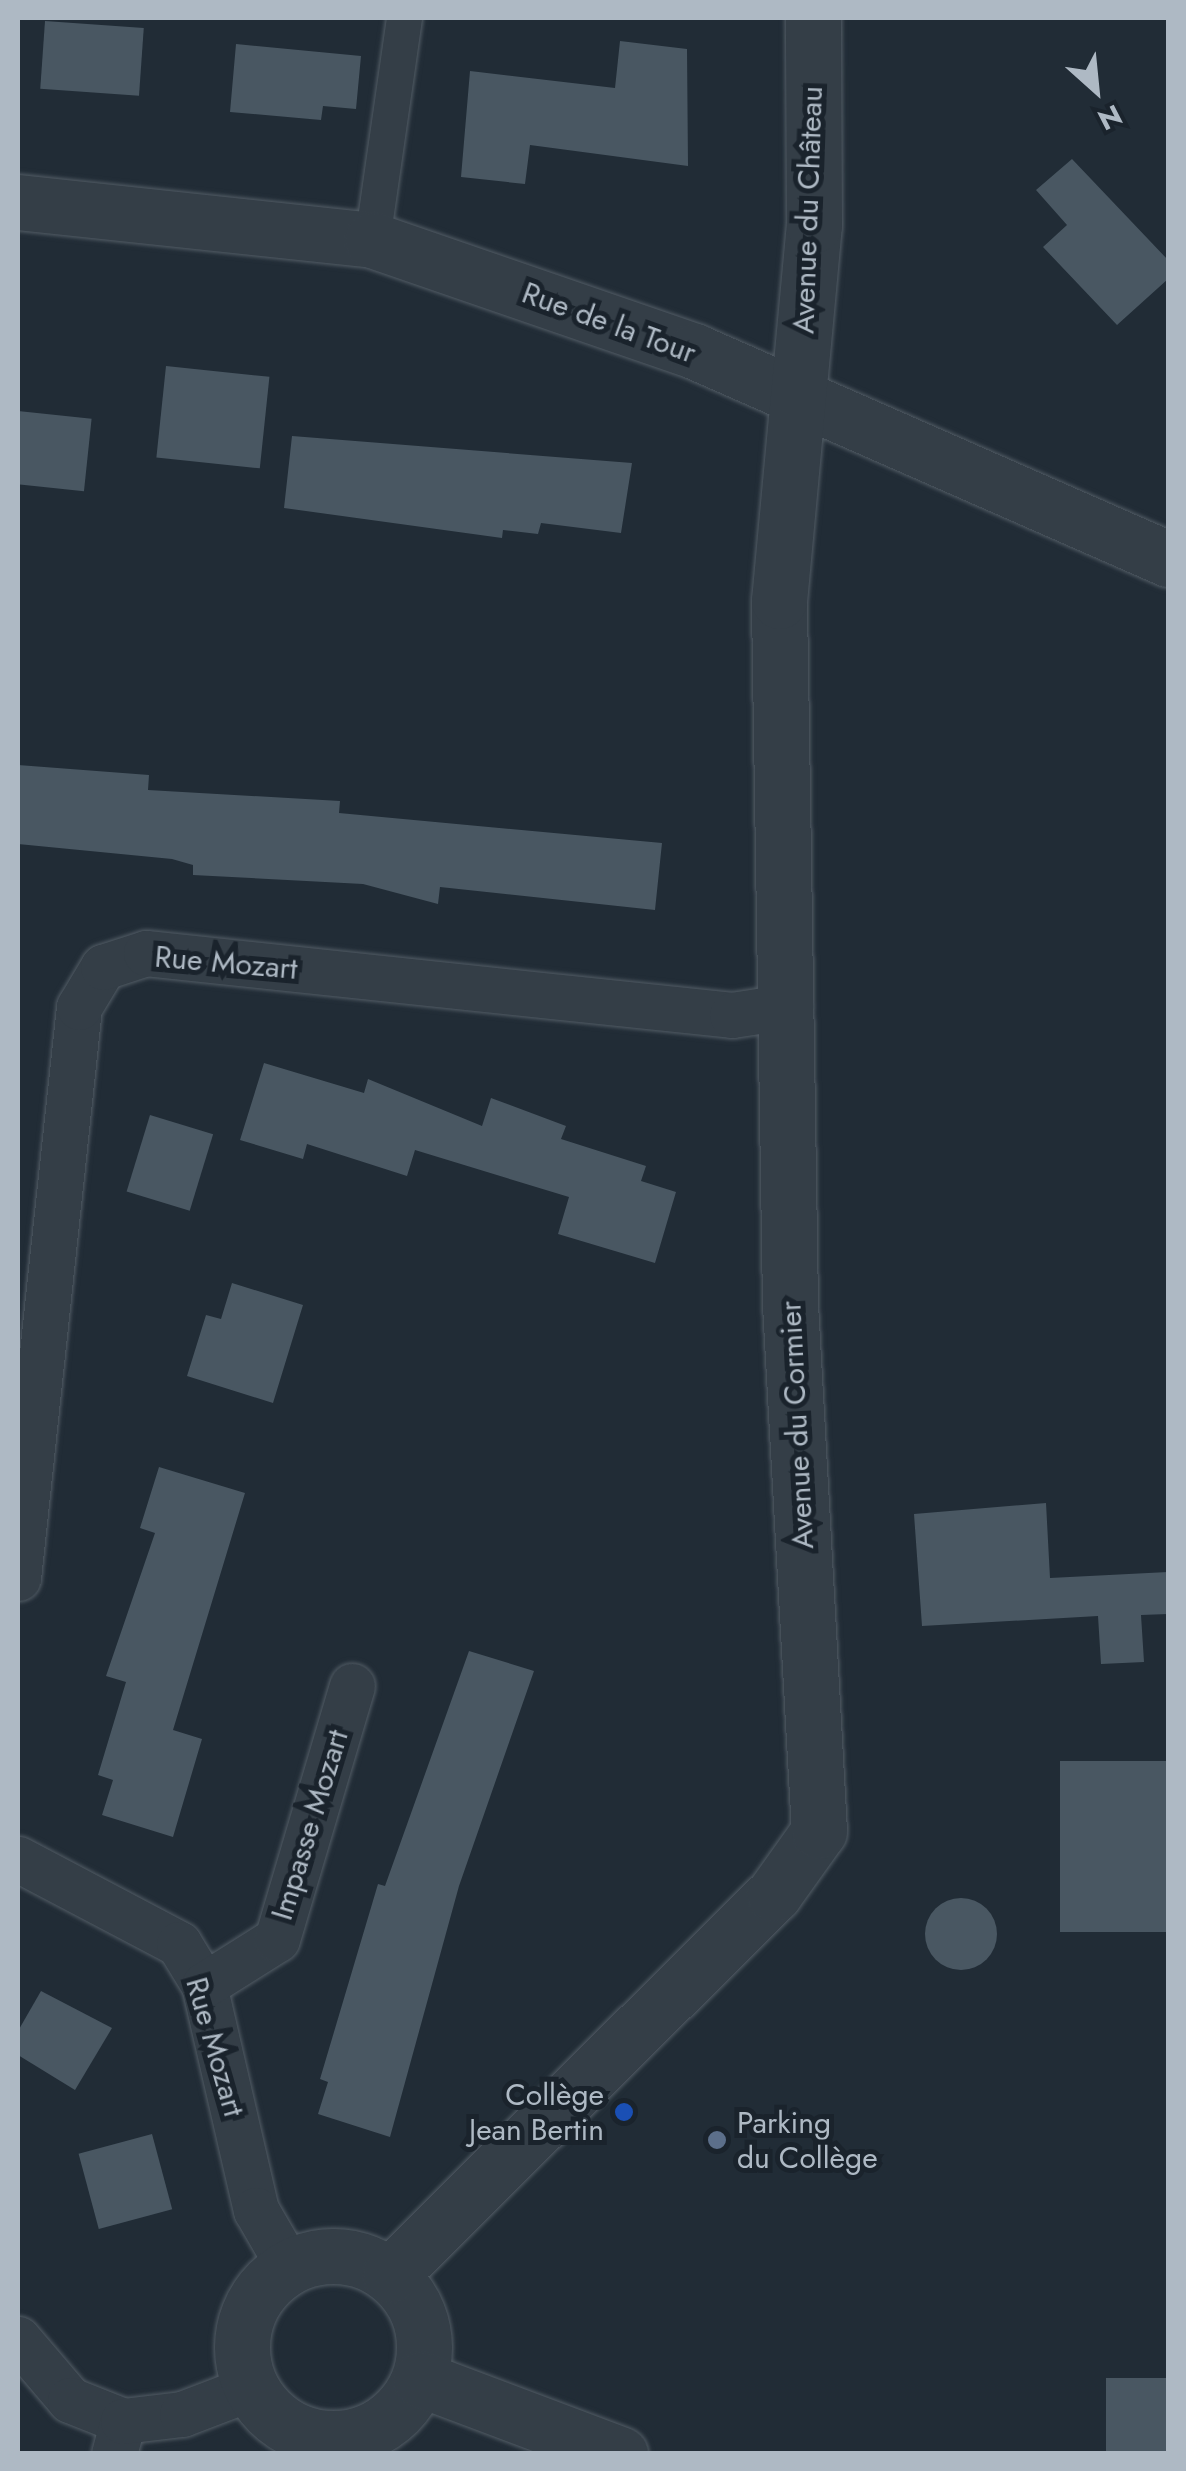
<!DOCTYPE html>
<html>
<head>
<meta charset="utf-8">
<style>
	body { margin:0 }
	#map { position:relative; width:1186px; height:2471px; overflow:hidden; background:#212c36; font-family:Jost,sans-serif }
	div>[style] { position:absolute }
	.building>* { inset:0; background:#495762; transform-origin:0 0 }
	.round { border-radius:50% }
	.roads { filter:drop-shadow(0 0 2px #525c65) drop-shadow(0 0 2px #525c65) }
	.pedestrian>* { height:35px; margin:-17.5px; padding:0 17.5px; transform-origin:17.5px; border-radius:17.5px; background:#343e47 }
	.minor>* { height:45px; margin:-22.5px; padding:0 22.5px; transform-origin:22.5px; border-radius:22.5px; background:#343e47 }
	.tertiary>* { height:55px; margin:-27.5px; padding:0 27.5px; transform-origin:27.5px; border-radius:27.5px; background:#343e47 }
	.tertiary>.ring { margin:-27.5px; padding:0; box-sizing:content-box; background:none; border:55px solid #343e47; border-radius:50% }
	.dots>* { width:28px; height:28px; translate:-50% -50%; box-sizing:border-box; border:5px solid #1a232c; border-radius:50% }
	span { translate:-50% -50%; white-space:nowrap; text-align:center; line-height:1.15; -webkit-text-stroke:10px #1a232c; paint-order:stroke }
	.street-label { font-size:30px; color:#aeb9c4 }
	.poi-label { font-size:30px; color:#aeb9c4 }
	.right { translate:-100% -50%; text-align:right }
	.left { translate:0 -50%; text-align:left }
	.frame { position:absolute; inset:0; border:20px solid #aeb9c4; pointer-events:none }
	.north { position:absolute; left:1046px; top:40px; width:100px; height:100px; -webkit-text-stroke:8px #1a232c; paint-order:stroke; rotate:153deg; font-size:28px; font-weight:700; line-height:40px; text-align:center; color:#aeb9c4 }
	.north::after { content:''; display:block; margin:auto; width:35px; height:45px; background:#aeb9c4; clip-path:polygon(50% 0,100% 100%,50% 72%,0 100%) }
</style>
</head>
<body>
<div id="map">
	<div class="building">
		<i style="left:45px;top:21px;width:99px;height:68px;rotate:4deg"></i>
		<i style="clip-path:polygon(620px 41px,687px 49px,688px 166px,530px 145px,525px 184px,461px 177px,470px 71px,615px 88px)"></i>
		<i style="clip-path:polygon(236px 44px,361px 56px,356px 109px,323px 106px,321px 120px,230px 112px)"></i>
		<i style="clip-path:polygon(1072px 159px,1168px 260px,1168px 279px,1117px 325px,1043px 247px,1067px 225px,1036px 190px)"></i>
		<i style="left:166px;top:366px;width:104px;height:92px;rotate:6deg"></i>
		<i style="left:18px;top:411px;width:74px;height:73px;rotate:6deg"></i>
		<i style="clip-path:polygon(292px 436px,632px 463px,621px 533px,541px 523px,538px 534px,503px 530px,502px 538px,284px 508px)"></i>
		<i style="clip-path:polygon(18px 765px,149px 775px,148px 790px,340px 801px,339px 813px,662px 843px,655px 910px,440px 887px,438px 904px,363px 884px,193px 875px,193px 865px,172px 859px,18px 844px)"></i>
		<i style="clip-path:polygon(264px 1063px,364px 1093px,368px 1079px,482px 1126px,491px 1098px,566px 1126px,561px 1139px,646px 1166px,641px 1181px,676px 1192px,655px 1263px,558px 1234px,569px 1197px,415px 1150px,407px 1176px,307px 1144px,303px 1159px,240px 1140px)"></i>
		<i style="left:150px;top:1115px;width:66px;height:80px;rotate:17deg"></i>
		<i style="clip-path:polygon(232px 1283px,303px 1305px,273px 1403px,187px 1376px,206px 1315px,221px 1319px)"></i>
		<i style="clip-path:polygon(159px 1467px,245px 1493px,173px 1730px,202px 1739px,173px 1837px,102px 1815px,113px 1780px,98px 1775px,126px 1682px,106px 1676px,155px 1533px,140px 1528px)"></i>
		<i style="clip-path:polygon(1046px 1503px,1050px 1578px,1168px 1572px,1168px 1614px,1141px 1615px,1144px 1662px,1101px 1664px,1098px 1616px,922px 1626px,914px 1514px)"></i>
		<i style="clip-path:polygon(469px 1651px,534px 1671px,459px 1886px,390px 2137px,318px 2114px,328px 2082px,320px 2079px,378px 1884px,385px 1886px)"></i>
		<i style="left:1168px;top:1761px;width:171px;height:108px;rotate:90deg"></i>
		<i class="round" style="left:925px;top:1898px;width:72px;height:72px"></i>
		<i style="clip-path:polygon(41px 1991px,112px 2028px,75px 2090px,18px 2055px,18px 2031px)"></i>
		<i style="left:152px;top:2134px;width:78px;height:76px;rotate:75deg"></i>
		<i style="left:1168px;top:2378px;width:76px;height:62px;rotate:90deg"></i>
	</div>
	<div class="roads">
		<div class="pedestrian">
			<i style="left:372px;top:240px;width:224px;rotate:-81.8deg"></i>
		</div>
		<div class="minor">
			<i style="left:18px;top:1578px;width:574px;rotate:-83.9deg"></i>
			<i style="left:79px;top:1007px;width:47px;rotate:-59deg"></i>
			<i style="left:103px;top:967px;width:45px;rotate:-18deg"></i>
			<i style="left:146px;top:953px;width:589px;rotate:6.04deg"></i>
			<i style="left:732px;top:1015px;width:59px;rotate:-8.8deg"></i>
			<i style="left:18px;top:1859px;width:182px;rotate:27.8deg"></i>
			<i style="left:179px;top:1944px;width:48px;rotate:58.6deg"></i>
			<i style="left:204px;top:1985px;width:231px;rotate:77deg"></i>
			<i style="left:256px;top:2210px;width:66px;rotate:59.9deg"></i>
			<i style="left:204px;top:1985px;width:86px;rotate:-32.2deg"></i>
			<i style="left:277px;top:1939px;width:264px;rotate:-73.5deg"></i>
			<i style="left:18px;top:2339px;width:80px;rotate:49.6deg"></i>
			<i style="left:70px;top:2400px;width:57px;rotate:21.6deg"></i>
			<i style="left:114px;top:2454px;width:34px;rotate:-75deg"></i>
			<i style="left:123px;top:2421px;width:59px;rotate:-6.8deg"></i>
			<i style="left:182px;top:2414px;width:73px;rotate:-20.9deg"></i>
		</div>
		<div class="tertiary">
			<i style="left:18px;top:202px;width:356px;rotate:6.1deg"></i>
			<i style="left:372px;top:240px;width:341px;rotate:19deg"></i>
			<i style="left:694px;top:351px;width:518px;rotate:23.69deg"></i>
			<i class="ring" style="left:242px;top:2256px;width:127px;height:127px"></i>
			<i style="left:390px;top:2275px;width:541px;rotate:-44.78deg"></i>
			<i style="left:774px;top:1894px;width:77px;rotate:-54.5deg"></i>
			<i style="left:819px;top:1831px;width:528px;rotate:-93.15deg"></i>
			<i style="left:790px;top:1304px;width:703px;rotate:-90.9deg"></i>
			<i style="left:779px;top:601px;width:378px;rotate:-84.7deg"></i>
			<i style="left:814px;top:225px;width:207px;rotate:-90.3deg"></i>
			<i style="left:420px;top:2379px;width:214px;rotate:20.6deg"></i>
		</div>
	</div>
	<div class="dots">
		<i style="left:624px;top:2112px;background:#1a4fb4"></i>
		<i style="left:717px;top:2140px;background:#5c6f8a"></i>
	</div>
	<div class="street-label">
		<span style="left:808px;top:210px;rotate:-88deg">Avenue du Château</span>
		<span style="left:609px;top:323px;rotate:20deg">Rue de la Tour</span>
		<span style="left:226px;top:963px;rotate:5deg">Rue Mozart</span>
		<span style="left:797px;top:1425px;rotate:-93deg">Avenue du Cormier</span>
		<span style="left:310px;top:1825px;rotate:-73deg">Impasse Mozart</span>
		<span style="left:215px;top:2047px;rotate:74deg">Rue Mozart</span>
	</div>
	<div class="poi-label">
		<span class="right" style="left:604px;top:2112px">Collège<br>Jean Bertin</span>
		<span class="left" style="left:737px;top:2140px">Parking<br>du Collège</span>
	</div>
	<div class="frame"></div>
	<div class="north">N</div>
</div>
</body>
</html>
